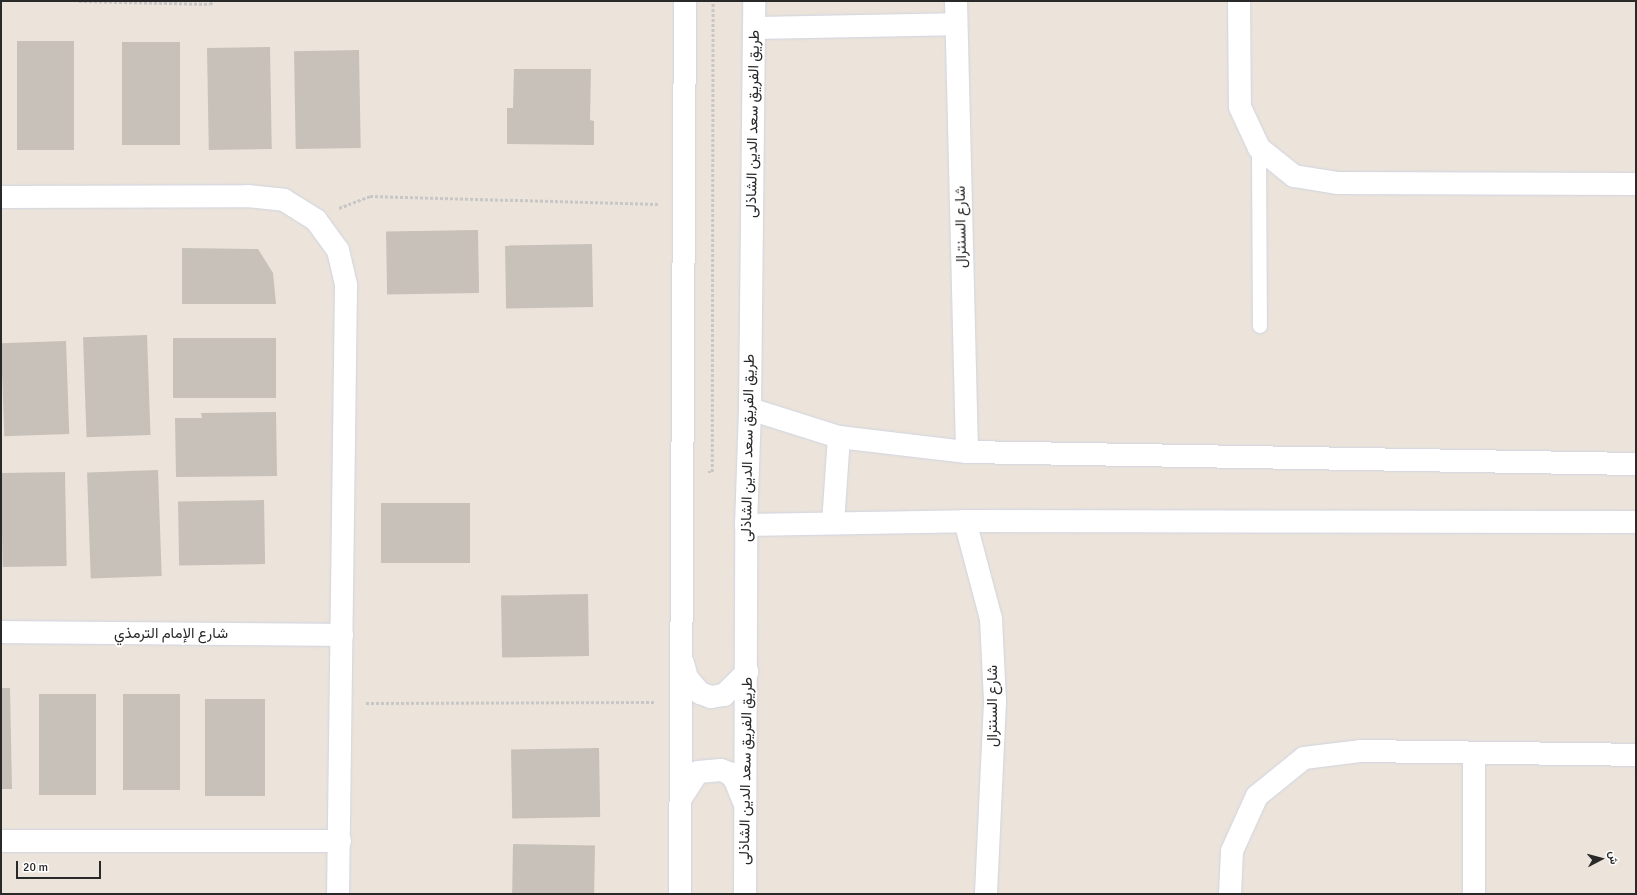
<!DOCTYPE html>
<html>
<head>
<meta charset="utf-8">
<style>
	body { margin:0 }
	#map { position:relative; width:1637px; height:895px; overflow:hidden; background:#ece4da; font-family:Signika,Vazirmatn,sans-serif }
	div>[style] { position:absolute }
	.building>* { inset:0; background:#c7c1ba; transform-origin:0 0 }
	.path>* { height:2.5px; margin-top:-1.25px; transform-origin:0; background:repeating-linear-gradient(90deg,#c7c7c7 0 3px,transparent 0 5px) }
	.roads { filter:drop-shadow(0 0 1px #cfd3e2) drop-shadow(0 0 1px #cfd3e2) }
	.lane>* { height:14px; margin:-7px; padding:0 7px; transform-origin:7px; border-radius:7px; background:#fff }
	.street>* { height:22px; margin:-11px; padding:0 11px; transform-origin:11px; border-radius:11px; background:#fff }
	.secondary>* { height:22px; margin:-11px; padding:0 11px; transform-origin:11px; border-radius:11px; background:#fff }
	span { translate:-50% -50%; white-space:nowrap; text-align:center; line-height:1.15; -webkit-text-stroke:3.5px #fff; paint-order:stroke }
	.street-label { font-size:15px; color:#292929 }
	.frame { position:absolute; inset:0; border:2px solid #292929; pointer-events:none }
	.north { position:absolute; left:1581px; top:839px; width:40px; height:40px; -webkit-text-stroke:3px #fff; paint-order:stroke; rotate:84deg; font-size:11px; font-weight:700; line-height:16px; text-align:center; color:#292929 }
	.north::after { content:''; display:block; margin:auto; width:14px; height:18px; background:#292929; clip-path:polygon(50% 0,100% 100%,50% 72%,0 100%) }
	.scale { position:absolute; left:16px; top:861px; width:85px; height:18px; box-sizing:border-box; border:2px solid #292929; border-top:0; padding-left:5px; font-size:12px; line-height:14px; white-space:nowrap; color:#292929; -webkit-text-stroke:3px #fff; paint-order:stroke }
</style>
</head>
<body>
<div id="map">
	<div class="building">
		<i style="left:17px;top:41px;width:57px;height:109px"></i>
		<i style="left:122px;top:42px;width:58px;height:103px"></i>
		<i style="left:270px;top:47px;width:102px;height:63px;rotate:89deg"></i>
		<i style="left:359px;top:50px;width:98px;height:65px;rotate:89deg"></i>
		<i style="clip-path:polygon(514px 69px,591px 69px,590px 120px,594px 121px,594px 145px,507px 144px,507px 108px,513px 108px)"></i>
		<i style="left:478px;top:230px;width:63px;height:92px;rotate:89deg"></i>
		<i style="left:592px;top:244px;width:63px;height:87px;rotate:89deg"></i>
		<i style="clip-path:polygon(182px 248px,258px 249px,273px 273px,276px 304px,182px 304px)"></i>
		<i style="left:147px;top:335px;width:100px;height:64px;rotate:88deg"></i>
		<i style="left:276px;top:338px;width:60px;height:103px;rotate:90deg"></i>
		<i style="left:66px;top:341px;width:93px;height:65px;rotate:88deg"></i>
		<i style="clip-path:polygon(276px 412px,277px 476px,176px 477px,175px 418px,202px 418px,201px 413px)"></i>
		<i style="left:158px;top:470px;width:106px;height:71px;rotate:88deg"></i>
		<i style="left:65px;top:472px;width:94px;height:64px;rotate:89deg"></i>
		<i style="left:264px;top:500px;width:64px;height:86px;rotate:89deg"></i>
		<i style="left:470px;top:503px;width:60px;height:89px;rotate:90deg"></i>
		<i style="left:588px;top:594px;width:62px;height:87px;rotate:89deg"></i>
		<i style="clip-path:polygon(1px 688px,10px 688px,12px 789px,1px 789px)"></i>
		<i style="left:39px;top:694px;width:57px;height:101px"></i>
		<i style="left:123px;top:694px;width:57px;height:96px"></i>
		<i style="left:205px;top:699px;width:60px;height:97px"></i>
		<i style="left:599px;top:748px;width:69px;height:88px;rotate:89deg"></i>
		<i style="left:513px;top:844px;width:82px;height:50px;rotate:1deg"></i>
	</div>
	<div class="path">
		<i style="left:79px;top:1px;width:131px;rotate:1.3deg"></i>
		<i style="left:210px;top:4px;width:5px;rotate:-37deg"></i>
		<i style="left:339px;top:208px;width:33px;rotate:-21deg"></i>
		<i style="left:370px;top:196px;width:288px;rotate:1.6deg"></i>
		<i style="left:708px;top:472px;width:4px"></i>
		<i style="left:712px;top:472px;width:471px;rotate:-89.9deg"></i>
		<i style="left:366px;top:703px;width:289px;rotate:-0.2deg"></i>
	</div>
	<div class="roads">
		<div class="lane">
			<i style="left:1259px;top:148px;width:178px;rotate:89.7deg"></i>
		</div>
		<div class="street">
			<i style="left:956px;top:1px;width:451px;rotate:88.6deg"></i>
			<i style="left:1239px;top:1px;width:106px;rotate:89.5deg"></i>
			<i style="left:1240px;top:107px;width:45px;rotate:65.1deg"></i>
			<i style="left:1259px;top:148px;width:45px;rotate:38.7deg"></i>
			<i style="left:1294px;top:176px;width:45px;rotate:9deg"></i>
			<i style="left:1338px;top:183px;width:298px;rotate:0.2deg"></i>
			<i style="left:754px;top:28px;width:202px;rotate:-1.1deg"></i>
			<i style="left:1px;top:197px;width:247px;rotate:-0.2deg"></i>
			<i style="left:248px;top:196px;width:36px;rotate:6deg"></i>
			<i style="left:284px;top:200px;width:38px;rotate:32deg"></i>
			<i style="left:316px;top:220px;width:37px;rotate:54deg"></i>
			<i style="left:338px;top:250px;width:37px;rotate:77deg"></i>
			<i style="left:346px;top:286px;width:608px;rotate:90.75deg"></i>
			<i style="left:750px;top:409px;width:93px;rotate:17.5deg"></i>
			<i style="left:839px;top:437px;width:129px;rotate:6.7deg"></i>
			<i style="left:967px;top:452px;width:669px;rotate:1.03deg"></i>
			<i style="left:965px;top:521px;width:101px;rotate:75.1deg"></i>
			<i style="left:991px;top:619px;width:83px;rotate:87.2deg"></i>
			<i style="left:995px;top:702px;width:192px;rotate:92.7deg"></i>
			<i style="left:833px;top:523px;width:86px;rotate:-86deg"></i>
			<i style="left:746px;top:525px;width:219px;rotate:-1deg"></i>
			<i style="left:965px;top:521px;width:671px;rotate:0.09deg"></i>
			<i style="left:1px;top:632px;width:341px;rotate:0.5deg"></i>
			<i style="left:1px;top:841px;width:339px"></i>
			<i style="left:1230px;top:894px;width:43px;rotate:-87.3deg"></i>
			<i style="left:1232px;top:851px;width:60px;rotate:-65.6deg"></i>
			<i style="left:1257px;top:796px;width:60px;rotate:-39deg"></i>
			<i style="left:1304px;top:758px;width:56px;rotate:-7.1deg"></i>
			<i style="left:1360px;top:751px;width:276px;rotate:0.8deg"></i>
			<i style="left:1474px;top:894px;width:141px;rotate:-90deg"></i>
		</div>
		<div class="secondary">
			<i style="left:683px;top:663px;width:16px;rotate:75deg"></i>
			<i style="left:687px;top:678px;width:20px;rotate:49deg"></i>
			<i style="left:700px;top:693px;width:12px;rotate:20deg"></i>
			<i style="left:711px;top:697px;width:13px;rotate:-9deg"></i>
			<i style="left:724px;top:695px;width:33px;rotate:-45deg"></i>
			<i style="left:681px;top:798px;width:31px;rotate:-57deg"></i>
			<i style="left:698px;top:772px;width:23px;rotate:-5deg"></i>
			<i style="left:721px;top:770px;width:9px;rotate:21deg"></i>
			<i style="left:729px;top:773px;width:9px;rotate:49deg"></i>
			<i style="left:735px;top:780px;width:22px;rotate:68deg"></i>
			<i style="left:680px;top:894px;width:893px;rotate:-89.68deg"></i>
			<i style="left:745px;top:894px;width:369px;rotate:-89.8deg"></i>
			<i style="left:746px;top:525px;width:116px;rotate:-88deg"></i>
			<i style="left:750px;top:409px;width:408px;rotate:-89.4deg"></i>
		</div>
	</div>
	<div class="street-label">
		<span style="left:753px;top:124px;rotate:-89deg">طريق الفريق سعد الدين الشاذلى</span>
		<span style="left:961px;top:227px;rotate:-91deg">شارع السنترال</span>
		<span style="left:748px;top:448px;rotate:-89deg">طريق الفريق سعد الدين الشاذلى</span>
		<span style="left:171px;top:634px">شارع الإمام الترمذي</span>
		<span style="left:993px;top:706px;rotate:-90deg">شارع السنترال</span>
		<span style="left:746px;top:771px;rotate:-89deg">طريق الفريق سعد الدين الشاذلى</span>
	</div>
	<div class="frame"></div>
	<div class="north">ش</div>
	<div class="scale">20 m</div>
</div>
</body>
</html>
